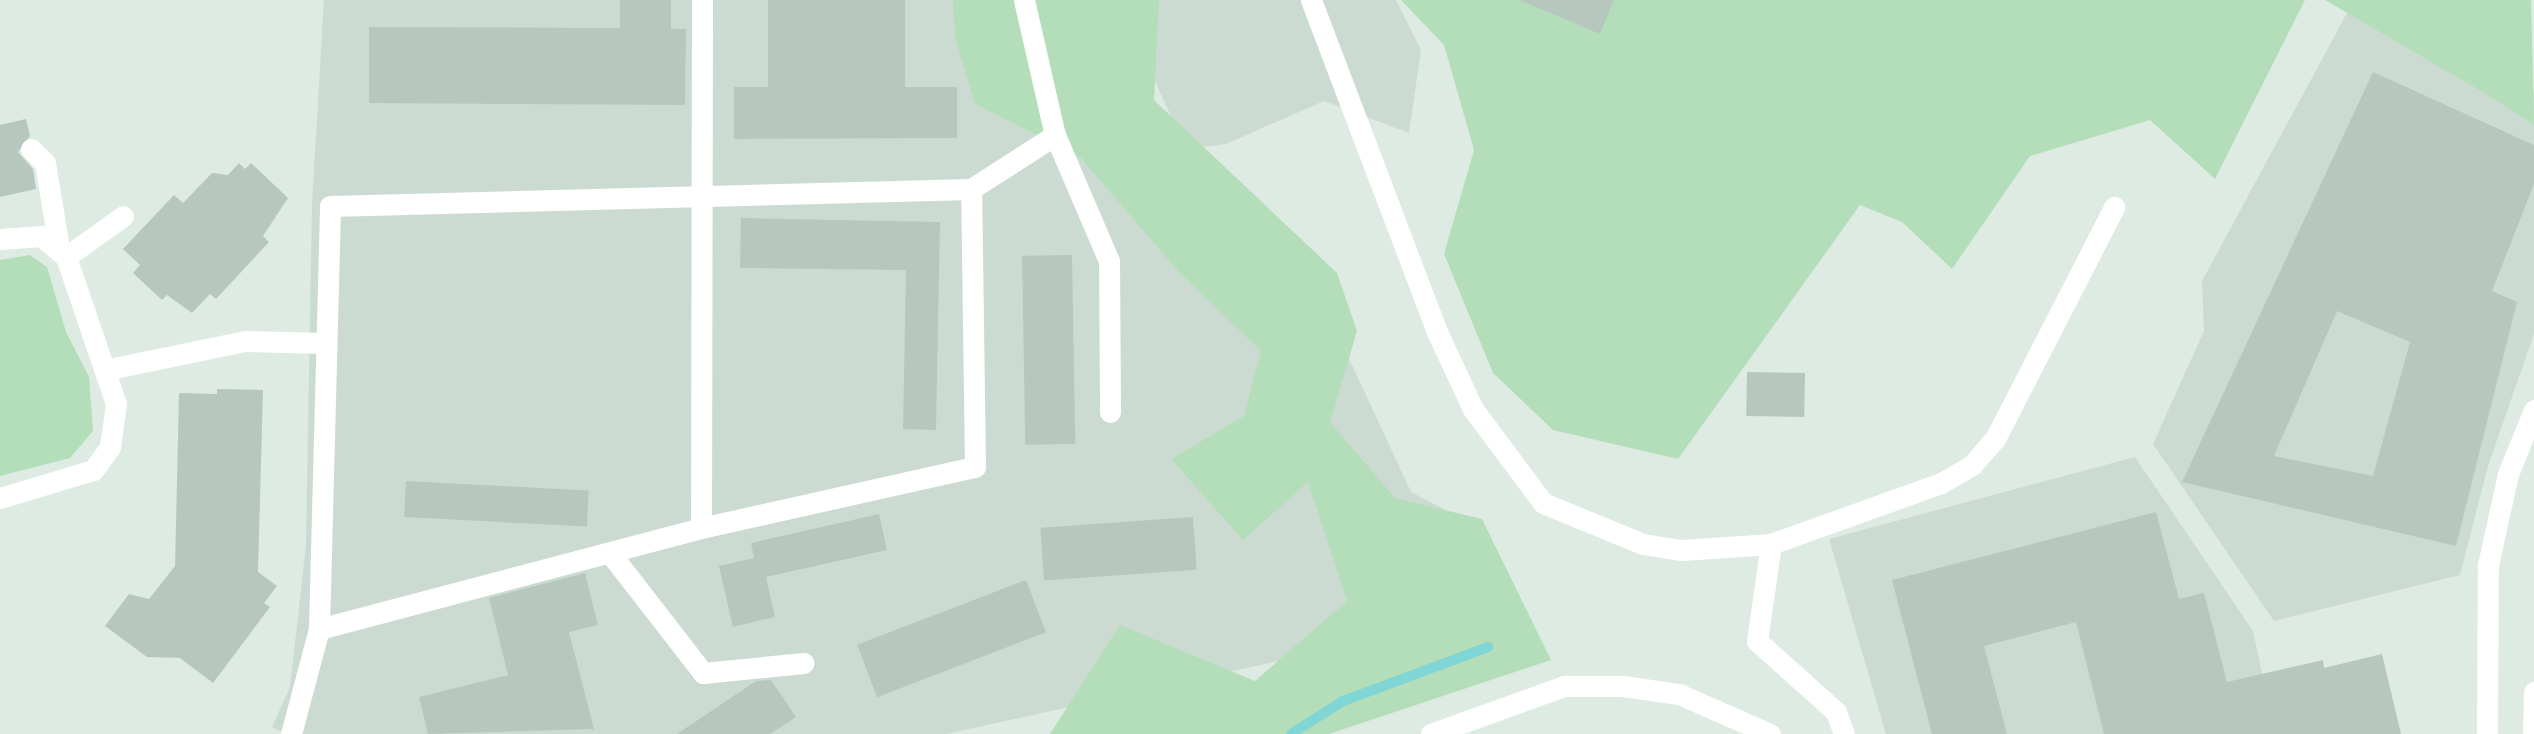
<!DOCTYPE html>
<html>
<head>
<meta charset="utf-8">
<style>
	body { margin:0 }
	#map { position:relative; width:2534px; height:734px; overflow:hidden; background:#ddebe3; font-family:Signika,sans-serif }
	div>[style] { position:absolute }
	.built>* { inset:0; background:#ccdbd1 }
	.green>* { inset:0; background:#b4deb9 }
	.stream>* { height:10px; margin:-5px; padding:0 5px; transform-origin:5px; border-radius:5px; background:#80d5d5 }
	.building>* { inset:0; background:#b6c8be; transform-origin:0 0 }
	.minor>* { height:21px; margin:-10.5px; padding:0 10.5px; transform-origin:10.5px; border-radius:10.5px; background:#fff }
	span { translate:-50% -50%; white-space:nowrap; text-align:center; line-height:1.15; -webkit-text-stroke:7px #eef7f1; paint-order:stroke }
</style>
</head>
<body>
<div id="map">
	<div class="built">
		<i style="clip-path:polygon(324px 0,1068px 0,1120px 181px,1302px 257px,1411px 492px,1469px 522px,1283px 660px,946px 734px,285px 734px,272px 727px,290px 687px,306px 545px,312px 204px)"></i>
		<i style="clip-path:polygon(1118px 0,1396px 0,1421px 50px,1409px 133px,1324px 101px,1226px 144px,1186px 149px)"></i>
		<i style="clip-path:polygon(2354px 0,2534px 92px,2534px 334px,2488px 466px,2460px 575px,2274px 621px,2153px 444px,2204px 331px,2202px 281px)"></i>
		<i style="clip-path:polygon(2135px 457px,2253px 631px,2275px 734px,1886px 734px,1829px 539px)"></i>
	</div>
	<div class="green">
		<i style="clip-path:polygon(953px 0,1159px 0,1154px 100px,1337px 273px,1357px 331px,1330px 422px,1395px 498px,1482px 519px,1551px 660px,1329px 734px,1050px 734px,1120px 625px,1255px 681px,1347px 601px,1308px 482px,1243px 540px,1171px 459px,1244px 416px,1261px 351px,1179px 272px,1080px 157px,975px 104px,955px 37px)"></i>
		<i style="clip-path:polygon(1401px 0,2305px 0,2215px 179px,2150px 120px,2030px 156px,1952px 269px,1902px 222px,1860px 205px,1678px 459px,1553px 430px,1493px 373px,1444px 254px,1474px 150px,1444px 45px)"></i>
		<i style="clip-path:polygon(2325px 0,2531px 0,2534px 125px,2496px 100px)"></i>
		<i style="clip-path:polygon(30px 255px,47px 267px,66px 332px,89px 377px,93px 431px,70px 458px,0 476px,0 260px)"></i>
	</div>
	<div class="stream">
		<i style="left:1291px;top:734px;width:62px;rotate:-32.4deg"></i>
		<i style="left:1343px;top:701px;width:155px;rotate:-20.4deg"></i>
	</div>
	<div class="building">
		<i style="clip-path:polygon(620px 0,671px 0,671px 29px,686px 29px,685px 105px,369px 103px,369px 27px,620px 28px)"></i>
		<i style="clip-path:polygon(768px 0,905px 0,905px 87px,957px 87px,957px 138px,734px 139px,734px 87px,768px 87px)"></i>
		<i style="clip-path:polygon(1519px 0,1614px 0,1600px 34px)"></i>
		<i style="clip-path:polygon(evenodd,2373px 72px,2534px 145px,2534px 184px,2492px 291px,2517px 302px,2456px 546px,2182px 482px,2373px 72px,2337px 311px,2410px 342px,2373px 476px,2274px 456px,2337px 311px)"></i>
		<i style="clip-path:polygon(26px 119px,30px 136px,18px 152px,33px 169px,36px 189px,0 197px,0 125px)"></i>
		<i style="clip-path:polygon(239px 163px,245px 169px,251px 163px,288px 198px,263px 236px,269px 242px,216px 299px,210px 294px,192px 313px,167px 295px,162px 300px,133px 273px,140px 265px,123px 249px,174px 195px,183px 203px,212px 173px,228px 175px)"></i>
		<i style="clip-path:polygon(741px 218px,940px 222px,936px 430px,903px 429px,906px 270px,740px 268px)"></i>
		<i style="left:1072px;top:255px;width:189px;height:50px;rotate:89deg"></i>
		<i style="left:1747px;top:372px;width:58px;height:44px;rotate:1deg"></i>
		<i style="clip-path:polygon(217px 389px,263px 390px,258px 572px,277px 586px,264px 603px,270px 607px,213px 683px,180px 658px,147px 657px,105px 626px,129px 594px,149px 599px,175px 566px,179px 393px,217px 394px)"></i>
		<i style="left:406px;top:481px;width:183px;height:36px;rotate:3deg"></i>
		<i style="clip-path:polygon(2156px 512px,2179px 599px,2204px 593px,2227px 682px,2323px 660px,2324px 668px,2382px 654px,2401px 734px,2104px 734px,2076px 622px,1984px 646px,2007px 734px,1932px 734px,1892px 580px)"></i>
		<i style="clip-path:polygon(879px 514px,887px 550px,766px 577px,775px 617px,733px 627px,719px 566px,754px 558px,751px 543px)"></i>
		<i style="left:1193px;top:517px;width:53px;height:153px;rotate:86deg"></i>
		<i style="clip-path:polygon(585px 573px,598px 625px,569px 632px,594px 729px,428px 734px,419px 697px,508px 675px,489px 598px)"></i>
		<i style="left:1026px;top:580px;width:56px;height:181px;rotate:69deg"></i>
		<i style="clip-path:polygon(771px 680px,796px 717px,770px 734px,677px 734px,756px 681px)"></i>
	</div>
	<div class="minor">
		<i style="left:1024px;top:0;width:139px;rotate:77.1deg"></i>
		<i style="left:1055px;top:135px;width:137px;rotate:66.8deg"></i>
		<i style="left:1109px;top:261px;width:151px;rotate:89.6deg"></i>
		<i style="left:1311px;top:0;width:357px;rotate:69.2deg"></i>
		<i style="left:1438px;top:334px;width:83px;rotate:65deg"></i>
		<i style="left:1473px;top:409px;width:117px;rotate:53.3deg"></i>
		<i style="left:1543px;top:503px;width:108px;rotate:22.3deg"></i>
		<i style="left:1643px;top:544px;width:39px;rotate:9deg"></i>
		<i style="left:1682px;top:550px;width:89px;rotate:-3.9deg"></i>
		<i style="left:1771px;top:544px;width:181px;rotate:-19.7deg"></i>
		<i style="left:1941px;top:483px;width:36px;rotate:-30deg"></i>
		<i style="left:1972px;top:465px;width:35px;rotate:-49deg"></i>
		<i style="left:1995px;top:439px;width:261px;rotate:-62.8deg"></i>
		<i style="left:31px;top:149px;width:20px;rotate:45deg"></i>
		<i style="left:45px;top:163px;width:86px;rotate:80.6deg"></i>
		<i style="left:0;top:239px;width:41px;rotate:-4.2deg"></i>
		<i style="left:41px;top:236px;width:33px;rotate:40deg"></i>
		<i style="left:66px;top:257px;width:155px;rotate:71.2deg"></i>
		<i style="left:116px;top:404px;width:43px;rotate:97.9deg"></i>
		<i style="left:110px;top:447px;width:29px;rotate:126deg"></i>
		<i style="left:93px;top:470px;width:97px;rotate:163.2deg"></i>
		<i style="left:66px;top:257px;width:70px;rotate:-35.7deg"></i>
		<i style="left:109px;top:369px;width:139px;rotate:-11.6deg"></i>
		<i style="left:245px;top:341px;width:81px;rotate:1.4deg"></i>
		<i style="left:701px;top:528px;width:528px;rotate:-89.89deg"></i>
		<i style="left:1771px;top:544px;width:98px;rotate:98.2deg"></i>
		<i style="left:1757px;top:641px;width:106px;rotate:41.9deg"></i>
		<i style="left:1836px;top:712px;width:23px;rotate:70deg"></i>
		<i style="left:610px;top:553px;width:152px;rotate:52.2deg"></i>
		<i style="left:703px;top:673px;width:101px;rotate:-5.7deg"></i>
		<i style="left:319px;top:629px;width:395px;rotate:-14.8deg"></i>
		<i style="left:701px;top:528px;width:281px;rotate:-12.6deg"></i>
		<i style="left:975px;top:467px;width:278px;rotate:-90.8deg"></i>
		<i style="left:291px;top:734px;width:109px;rotate:-75.1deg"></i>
		<i style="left:319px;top:629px;width:423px;rotate:-88.5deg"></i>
		<i style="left:330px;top:206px;width:641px;rotate:-1.52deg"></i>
		<i style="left:971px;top:189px;width:100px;rotate:-32.7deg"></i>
		<i style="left:1431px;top:734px;width:141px;rotate:-19.8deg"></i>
		<i style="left:1564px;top:686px;width:59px"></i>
		<i style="left:1623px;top:686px;width:57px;rotate:8.1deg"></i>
		<i style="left:1679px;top:694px;width:99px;rotate:23.7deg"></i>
		<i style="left:2487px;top:734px;width:169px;rotate:-89.7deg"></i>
		<i style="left:2488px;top:565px;width:93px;rotate:-77.6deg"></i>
		<i style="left:2508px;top:474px;width:69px;rotate:-67.9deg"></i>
		<i style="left:2533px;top:734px;width:42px;rotate:-88.6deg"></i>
	</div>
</div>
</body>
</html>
